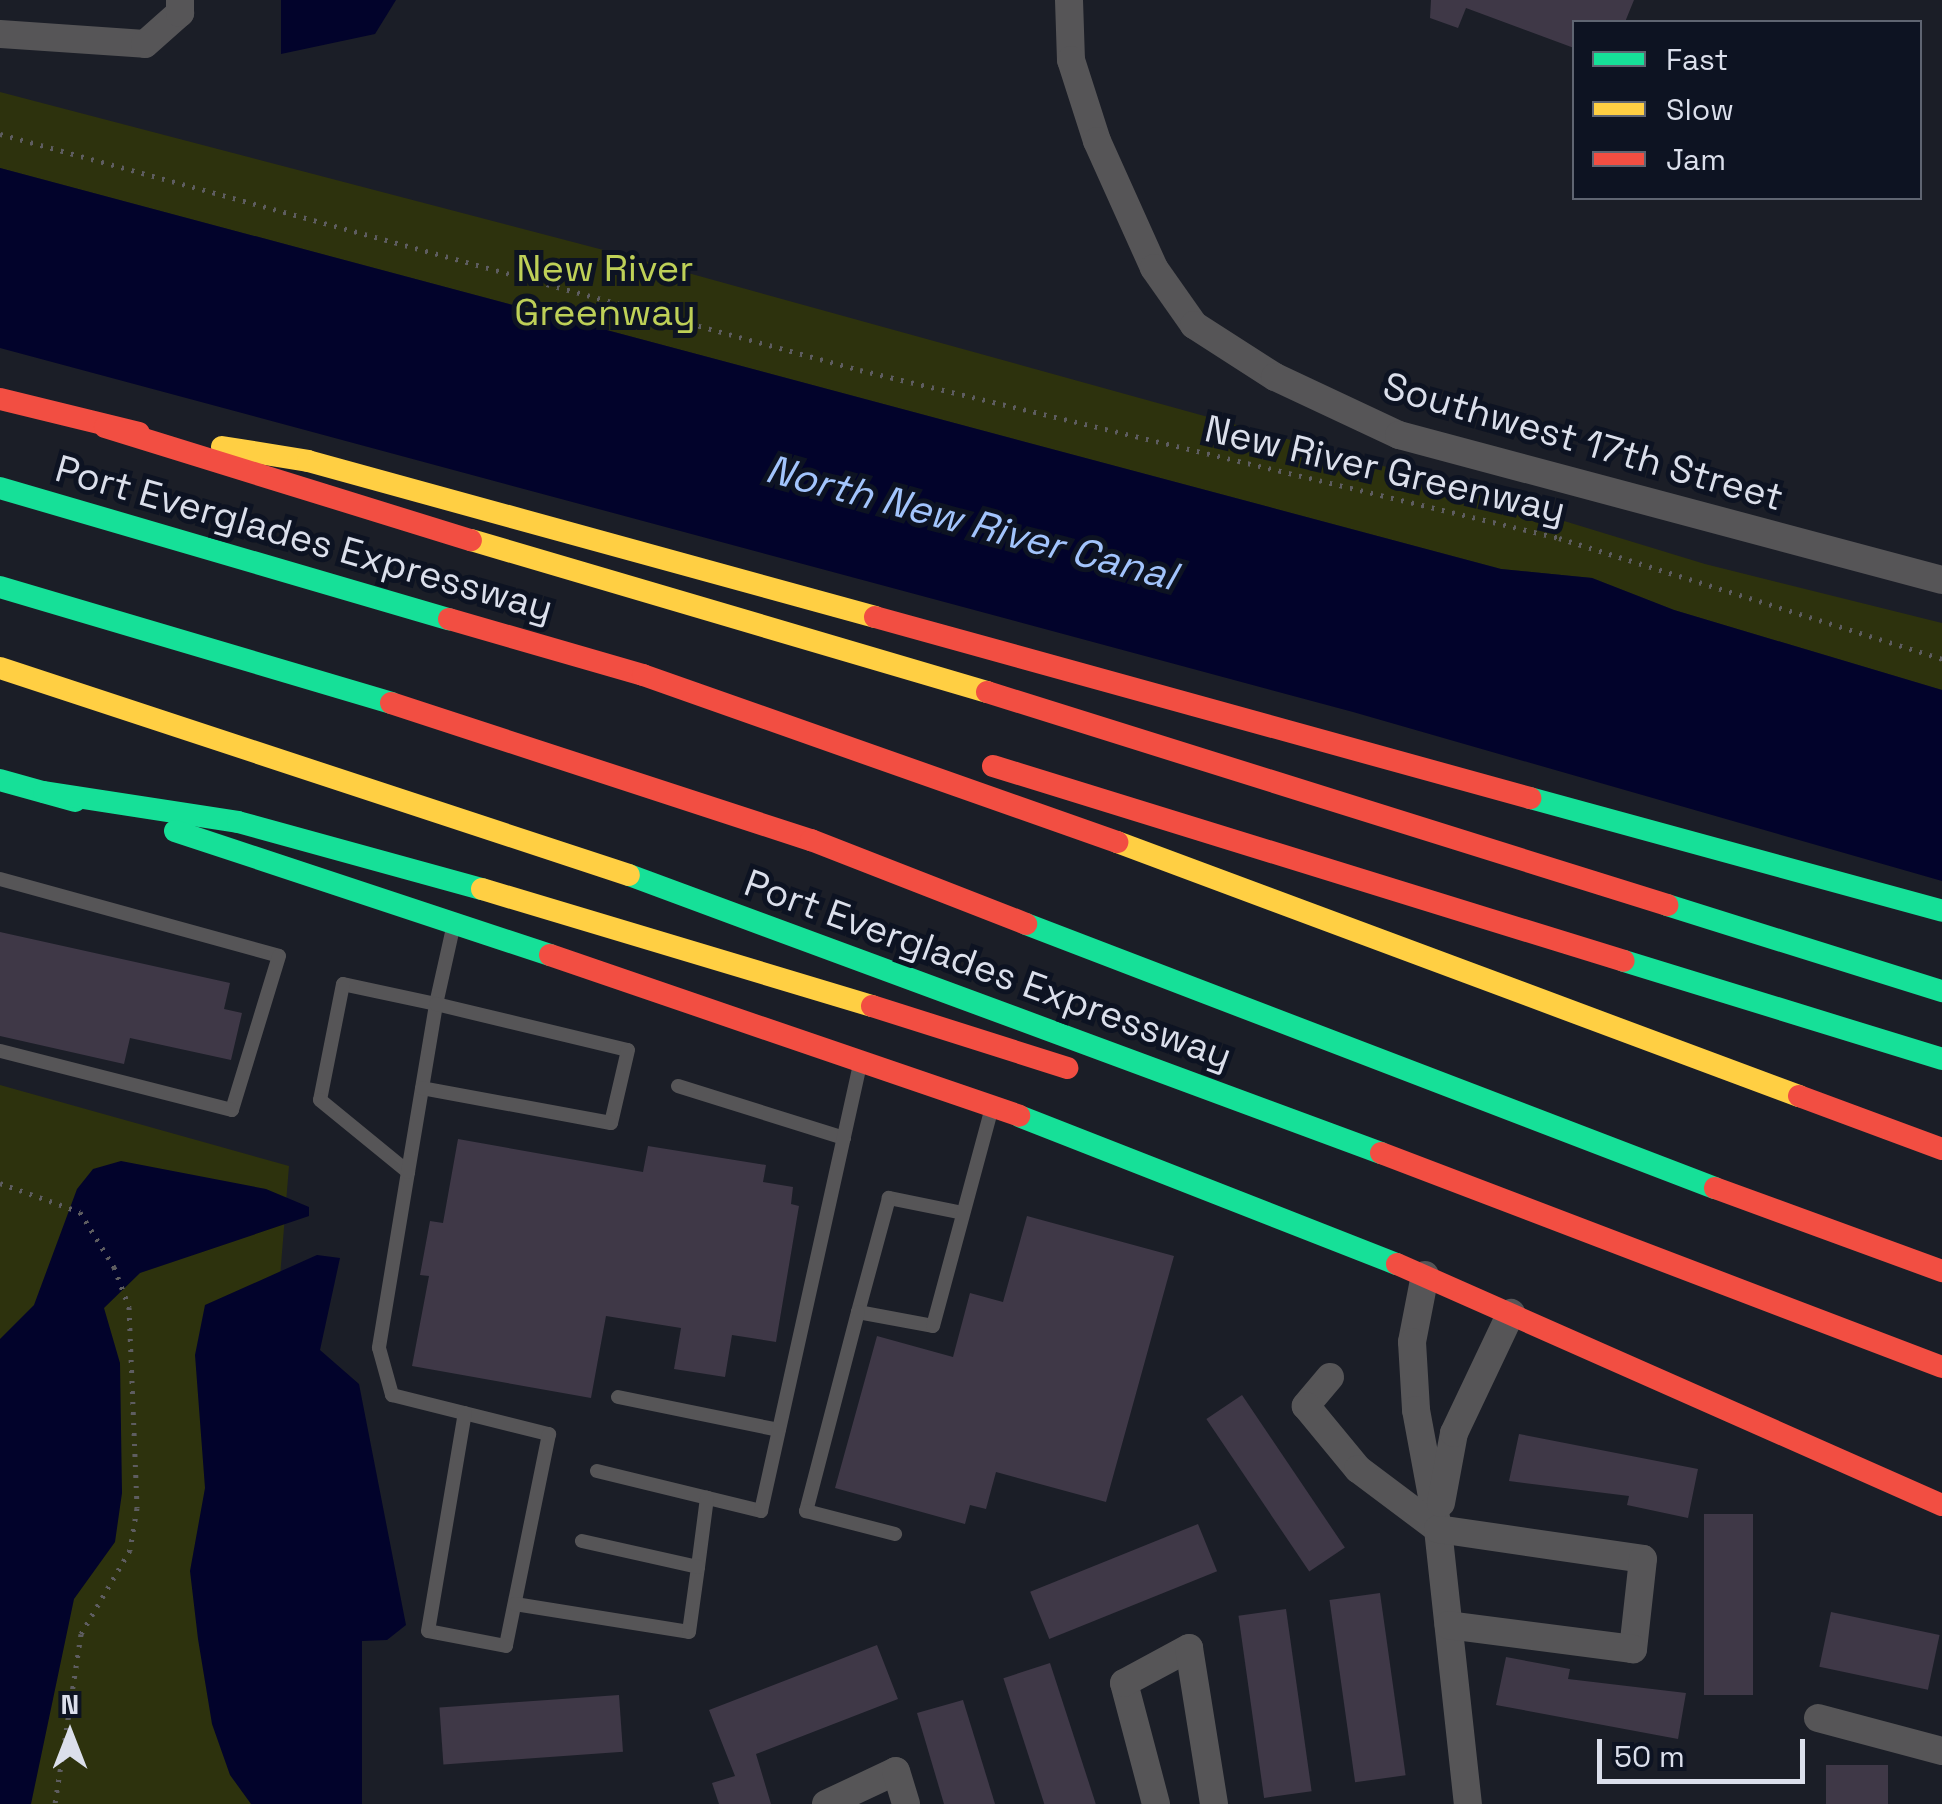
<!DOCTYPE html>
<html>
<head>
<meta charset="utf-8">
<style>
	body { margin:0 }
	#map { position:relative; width:1942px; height:1804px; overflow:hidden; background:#1b1e27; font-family:"Space Grotesk",sans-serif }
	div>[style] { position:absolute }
	.green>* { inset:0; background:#2d320d }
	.water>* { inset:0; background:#02032b }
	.building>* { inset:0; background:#3f3847; transform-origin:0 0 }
	.path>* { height:5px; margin-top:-2.5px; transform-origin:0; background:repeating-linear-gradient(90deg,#5e5d60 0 2.5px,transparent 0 10.5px) }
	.lane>* { height:14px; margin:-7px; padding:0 7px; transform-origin:7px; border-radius:7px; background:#565557 }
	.street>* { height:28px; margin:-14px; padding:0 14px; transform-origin:14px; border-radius:14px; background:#565557 }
	.fast>* { height:22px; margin:-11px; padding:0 11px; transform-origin:11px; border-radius:11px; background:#16e098 }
	.slow>* { height:22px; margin:-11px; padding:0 11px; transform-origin:11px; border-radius:11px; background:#ffcf43 }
	.jam>* { height:22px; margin:-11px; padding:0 11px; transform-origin:11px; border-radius:11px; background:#f24e42 }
	span { translate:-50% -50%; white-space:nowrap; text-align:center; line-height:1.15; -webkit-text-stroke:10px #0d1322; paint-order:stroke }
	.park-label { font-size:38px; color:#bed057 }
	.street-label { font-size:38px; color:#dbdfeb }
	.water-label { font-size:40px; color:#a2c4fc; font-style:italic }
	.legend { position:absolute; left:1572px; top:20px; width:350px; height:180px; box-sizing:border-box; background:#0d1322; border:2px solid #5f6572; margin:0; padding:12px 18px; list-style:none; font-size:30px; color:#dbdfeb }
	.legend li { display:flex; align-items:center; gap:20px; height:50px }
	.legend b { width:50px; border:2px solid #5f6572 }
	.north { position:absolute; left:20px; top:1684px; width:100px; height:100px; -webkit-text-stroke:8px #0d1322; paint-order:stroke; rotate:0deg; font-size:28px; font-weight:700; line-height:40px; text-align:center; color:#dbdfeb }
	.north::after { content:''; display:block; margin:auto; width:35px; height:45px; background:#dbdfeb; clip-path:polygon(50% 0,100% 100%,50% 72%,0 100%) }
	.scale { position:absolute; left:1597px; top:1739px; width:208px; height:45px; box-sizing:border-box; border:5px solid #dbdfeb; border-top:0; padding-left:12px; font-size:30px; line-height:35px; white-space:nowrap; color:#dbdfeb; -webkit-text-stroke:8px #0d1322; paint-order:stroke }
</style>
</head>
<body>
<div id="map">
	<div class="green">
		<i style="clip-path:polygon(0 92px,634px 258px,1367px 461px,1705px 564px,1942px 623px,1942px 690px,1674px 610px,1592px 578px,1501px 569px,0 168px)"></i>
		<i style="clip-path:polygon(0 1085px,289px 1166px,275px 1339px,331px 1804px,0 1804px)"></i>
	</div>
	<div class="water">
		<i style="clip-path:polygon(281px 0,396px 0,375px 34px,281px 54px)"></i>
		<i style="clip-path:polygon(0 168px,1501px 569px,1592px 578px,1674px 610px,1942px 690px,1942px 881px,1353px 712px,0 348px)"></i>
		<i style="clip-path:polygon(121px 1161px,266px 1189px,309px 1207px,309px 1216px,140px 1273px,104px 1308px,120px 1363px,122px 1493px,115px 1542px,74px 1599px,31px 1804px,0 1804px,0 1339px,34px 1305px,77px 1189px,93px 1169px)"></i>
		<i style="clip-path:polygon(317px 1255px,340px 1258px,320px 1350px,359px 1384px,406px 1625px,387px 1640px,362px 1641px,362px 1804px,251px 1804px,230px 1775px,212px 1724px,198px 1639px,190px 1571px,205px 1488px,195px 1355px,205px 1305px)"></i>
	</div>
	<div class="building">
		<i style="clip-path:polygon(1431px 0,1634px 0,1625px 22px,1574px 22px,1574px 48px,1466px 8px,1458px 28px,1430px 18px)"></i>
		<i style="clip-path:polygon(0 932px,230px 983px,224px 1009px,242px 1013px,231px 1060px,130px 1038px,124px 1064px,0 1036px)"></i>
		<i style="clip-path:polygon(458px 1139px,643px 1172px,648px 1146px,766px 1165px,763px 1182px,793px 1187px,791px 1204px,799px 1206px,776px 1342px,732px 1335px,725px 1377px,674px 1369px,681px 1328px,606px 1316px,591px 1398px,412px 1366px,429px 1276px,420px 1275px,430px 1221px,443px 1223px)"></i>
		<i style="clip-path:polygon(1027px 1216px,1174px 1256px,1106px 1502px,996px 1472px,986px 1509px,970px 1505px,965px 1524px,835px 1488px,877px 1336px,953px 1357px,970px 1293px,1003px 1302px)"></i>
		<i style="left:1242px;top:1395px;width:184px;height:43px;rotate:56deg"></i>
		<i style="clip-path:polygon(1519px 1434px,1698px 1469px,1688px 1518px,1627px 1505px,1629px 1496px,1509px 1481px)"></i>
		<i style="left:1704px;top:1514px;width:49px;height:181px"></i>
		<i style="left:1198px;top:1524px;width:51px;height:181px;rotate:68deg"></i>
		<i style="left:1380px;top:1593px;width:184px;height:51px;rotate:82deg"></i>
		<i style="left:1286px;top:1609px;width:184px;height:48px;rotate:82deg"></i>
		<i style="left:1831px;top:1612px;width:111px;height:56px;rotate:12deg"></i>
		<i style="clip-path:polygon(877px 1645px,898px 1699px,756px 1754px,771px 1804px,719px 1804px,712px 1783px,735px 1776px,709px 1710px)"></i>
		<i style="clip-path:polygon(1506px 1657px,1570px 1669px,1568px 1679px,1686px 1693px,1678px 1739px,1496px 1705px)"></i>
		<i style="left:1050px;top:1663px;width:148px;height:49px;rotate:72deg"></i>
		<i style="left:619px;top:1695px;width:57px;height:180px;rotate:86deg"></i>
		<i style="clip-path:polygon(963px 1700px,995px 1804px,944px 1804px,917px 1713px)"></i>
		<i style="left:1826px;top:1765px;width:62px;height:39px"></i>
	</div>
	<div class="path">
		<i style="left:0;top:134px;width:892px;rotate:15.35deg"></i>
		<i style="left:860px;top:370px;width:719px;rotate:13.51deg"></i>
		<i style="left:1559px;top:538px;width:402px;rotate:17.5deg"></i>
		<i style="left:0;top:1183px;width:85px;rotate:19.9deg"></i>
		<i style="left:80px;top:1212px;width:65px;rotate:58.3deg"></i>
		<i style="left:114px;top:1267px;width:43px;rotate:69.4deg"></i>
		<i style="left:129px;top:1307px;width:201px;rotate:87.7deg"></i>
		<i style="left:137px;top:1508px;width:43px;rotate:99.5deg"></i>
		<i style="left:130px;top:1550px;width:97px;rotate:120.3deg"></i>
		<i style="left:81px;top:1634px;width:172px;rotate:98.7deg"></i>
	</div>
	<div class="lane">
		<i style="left:0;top:879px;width:289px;rotate:15.4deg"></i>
		<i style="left:279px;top:956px;width:161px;rotate:107deg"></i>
		<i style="left:232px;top:1110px;width:239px;rotate:-165.7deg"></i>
		<i style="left:453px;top:928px;width:78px;rotate:102.6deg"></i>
		<i style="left:436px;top:1004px;width:95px;rotate:-167.9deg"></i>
		<i style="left:343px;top:984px;width:118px;rotate:101.2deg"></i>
		<i style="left:320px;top:1100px;width:114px;rotate:39.3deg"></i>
		<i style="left:408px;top:1172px;width:178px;rotate:99.4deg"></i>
		<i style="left:379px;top:1348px;width:49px;rotate:74.5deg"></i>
		<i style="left:392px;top:1395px;width:162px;rotate:14deg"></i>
		<i style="left:549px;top:1434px;width:216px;rotate:101.5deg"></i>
		<i style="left:506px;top:1646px;width:79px;rotate:-169.1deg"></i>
		<i style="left:428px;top:1631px;width:221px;rotate:-80.4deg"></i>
		<i style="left:678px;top:1086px;width:174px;rotate:17.4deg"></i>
		<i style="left:408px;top:1172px;width:170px;rotate:-80.5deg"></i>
		<i style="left:436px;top:1004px;width:197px;rotate:13.5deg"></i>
		<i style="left:628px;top:1050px;width:75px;rotate:103.1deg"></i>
		<i style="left:611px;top:1123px;width:192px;rotate:-169.5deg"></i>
		<i style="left:963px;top:1213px;width:76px;rotate:-168.5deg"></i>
		<i style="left:889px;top:1198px;width:118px;rotate:105.2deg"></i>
		<i style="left:858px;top:1312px;width:76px;rotate:10.6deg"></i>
		<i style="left:933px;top:1326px;width:223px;rotate:-74.9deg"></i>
		<i style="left:858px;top:1312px;width:206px;rotate:104.6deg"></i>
		<i style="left:806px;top:1511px;width:92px;rotate:14.5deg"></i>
		<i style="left:618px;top:1397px;width:164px;rotate:11.6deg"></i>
		<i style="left:597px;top:1471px;width:169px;rotate:13.7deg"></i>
		<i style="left:761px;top:1511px;width:459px;rotate:-77.5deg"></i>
		<i style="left:698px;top:1567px;width:70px;rotate:-82.6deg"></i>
		<i style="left:515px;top:1604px;width:176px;rotate:9.1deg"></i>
		<i style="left:689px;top:1632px;width:66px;rotate:-82.1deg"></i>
		<i style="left:698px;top:1567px;width:119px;rotate:-167.4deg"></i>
	</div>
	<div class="street">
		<i style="left:1069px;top:0;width:60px;rotate:88.1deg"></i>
		<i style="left:1071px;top:60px;width:85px;rotate:72.2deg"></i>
		<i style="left:1097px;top:141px;width:139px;rotate:65.8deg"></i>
		<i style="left:1154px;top:268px;width:70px;rotate:54.9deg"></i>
		<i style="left:1194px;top:325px;width:96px;rotate:32.7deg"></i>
		<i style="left:1275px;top:377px;width:137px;rotate:25.1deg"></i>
		<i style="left:1399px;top:435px;width:562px;rotate:14.95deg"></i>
		<i style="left:0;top:34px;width:145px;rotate:3.9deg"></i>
		<i style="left:145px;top:44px;width:47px;rotate:-41.5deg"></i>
		<i style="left:180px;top:13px;width:13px;rotate:-90deg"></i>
		<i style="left:1425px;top:1275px;width:68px;rotate:101deg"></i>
		<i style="left:1412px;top:1342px;width:68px;rotate:86.6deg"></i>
		<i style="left:1416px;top:1410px;width:121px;rotate:79.5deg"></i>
		<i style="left:1438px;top:1529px;width:277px;rotate:83.8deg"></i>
		<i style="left:1330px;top:1377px;width:38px;rotate:130deg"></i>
		<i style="left:1306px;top:1406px;width:82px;rotate:50.5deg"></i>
		<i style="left:1358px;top:1469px;width:100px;rotate:36.9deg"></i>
		<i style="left:1438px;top:1529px;width:207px;rotate:8.3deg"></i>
		<i style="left:1643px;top:1559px;width:91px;rotate:96.3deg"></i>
		<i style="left:1633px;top:1649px;width:186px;rotate:-172.6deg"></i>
		<i style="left:1441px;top:1503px;width:71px;rotate:-79.5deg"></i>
		<i style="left:1454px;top:1433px;width:133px;rotate:-64.6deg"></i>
		<i style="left:1818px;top:1718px;width:128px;rotate:14.9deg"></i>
		<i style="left:826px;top:1804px;width:77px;rotate:-25.2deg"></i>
		<i style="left:896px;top:1771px;width:34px;rotate:73deg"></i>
		<i style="left:1156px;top:1804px;width:125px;rotate:-104.8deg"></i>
		<i style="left:1124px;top:1683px;width:74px;rotate:-28.3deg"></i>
		<i style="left:1189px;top:1648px;width:158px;rotate:80.9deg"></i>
	</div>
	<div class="fast">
		<i style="left:0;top:488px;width:468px;rotate:16.3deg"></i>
		<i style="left:0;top:587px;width:408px;rotate:16.5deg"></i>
		<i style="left:0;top:780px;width:78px;rotate:15.6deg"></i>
		<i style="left:44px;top:792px;width:196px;rotate:8.8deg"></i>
		<i style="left:238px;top:822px;width:253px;rotate:15.4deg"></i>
		<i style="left:1530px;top:798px;width:427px;rotate:15.3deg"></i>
		<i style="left:175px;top:831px;width:395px;rotate:18.3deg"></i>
		<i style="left:629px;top:875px;width:802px;rotate:20.29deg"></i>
		<i style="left:1667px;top:905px;width:288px;rotate:17.4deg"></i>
		<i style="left:1026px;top:924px;width:738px;rotate:20.97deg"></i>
		<i style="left:1624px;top:961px;width:333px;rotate:17.1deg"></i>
		<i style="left:1019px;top:1116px;width:406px;rotate:21.4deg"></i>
	</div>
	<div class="slow">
		<i style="left:222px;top:447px;width:87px;rotate:9.2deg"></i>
		<i style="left:308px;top:461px;width:588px;rotate:15.38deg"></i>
		<i style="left:471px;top:540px;width:538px;rotate:16.41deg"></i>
		<i style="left:0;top:668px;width:662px;rotate:18.22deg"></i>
		<i style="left:1117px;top:842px;width:728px;rotate:20.43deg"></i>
		<i style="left:482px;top:889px;width:407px;rotate:16.7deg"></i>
	</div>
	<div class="jam">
		<i style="left:0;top:399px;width:143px;rotate:13.7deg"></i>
		<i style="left:105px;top:427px;width:383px;rotate:17.2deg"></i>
		<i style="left:875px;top:617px;width:680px;rotate:15.45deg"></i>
		<i style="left:449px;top:619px;width:202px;rotate:16.1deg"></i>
		<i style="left:643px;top:675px;width:503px;rotate:19.41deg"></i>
		<i style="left:987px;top:692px;width:713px;rotate:17.39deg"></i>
		<i style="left:391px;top:703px;width:442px;rotate:18.1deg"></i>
		<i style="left:811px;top:840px;width:231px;rotate:21.3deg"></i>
		<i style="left:993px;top:766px;width:660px;rotate:17.17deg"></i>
		<i style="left:550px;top:955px;width:496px;rotate:18.9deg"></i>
		<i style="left:872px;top:1006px;width:205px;rotate:17.6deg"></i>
		<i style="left:1799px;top:1096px;width:153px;rotate:20.3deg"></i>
		<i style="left:1381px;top:1153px;width:600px;rotate:20.88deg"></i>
		<i style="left:1715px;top:1188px;width:242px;rotate:20.1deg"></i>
		<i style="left:1397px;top:1264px;width:596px;rotate:23.86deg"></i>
	</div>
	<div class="park-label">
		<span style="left:605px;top:291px">New River<br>Greenway</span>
	</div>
	<div class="street-label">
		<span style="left:1583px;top:442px;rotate:16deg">Southwest 17th Street</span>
		<span style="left:1385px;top:470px;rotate:13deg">New River Greenway</span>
		<span style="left:304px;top:539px;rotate:16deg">Port Everglades Expressway</span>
		<span style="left:988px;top:970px;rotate:20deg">Port Everglades Expressway</span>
	</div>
	<div class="water-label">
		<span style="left:971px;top:523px;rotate:15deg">North New River Canal</span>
	</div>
	<ul class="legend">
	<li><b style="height:12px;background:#16e098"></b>Fast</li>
	<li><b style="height:12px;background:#ffcf43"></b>Slow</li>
	<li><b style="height:12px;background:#f24e42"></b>Jam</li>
	</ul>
	<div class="north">N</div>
	<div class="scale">50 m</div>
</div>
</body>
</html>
